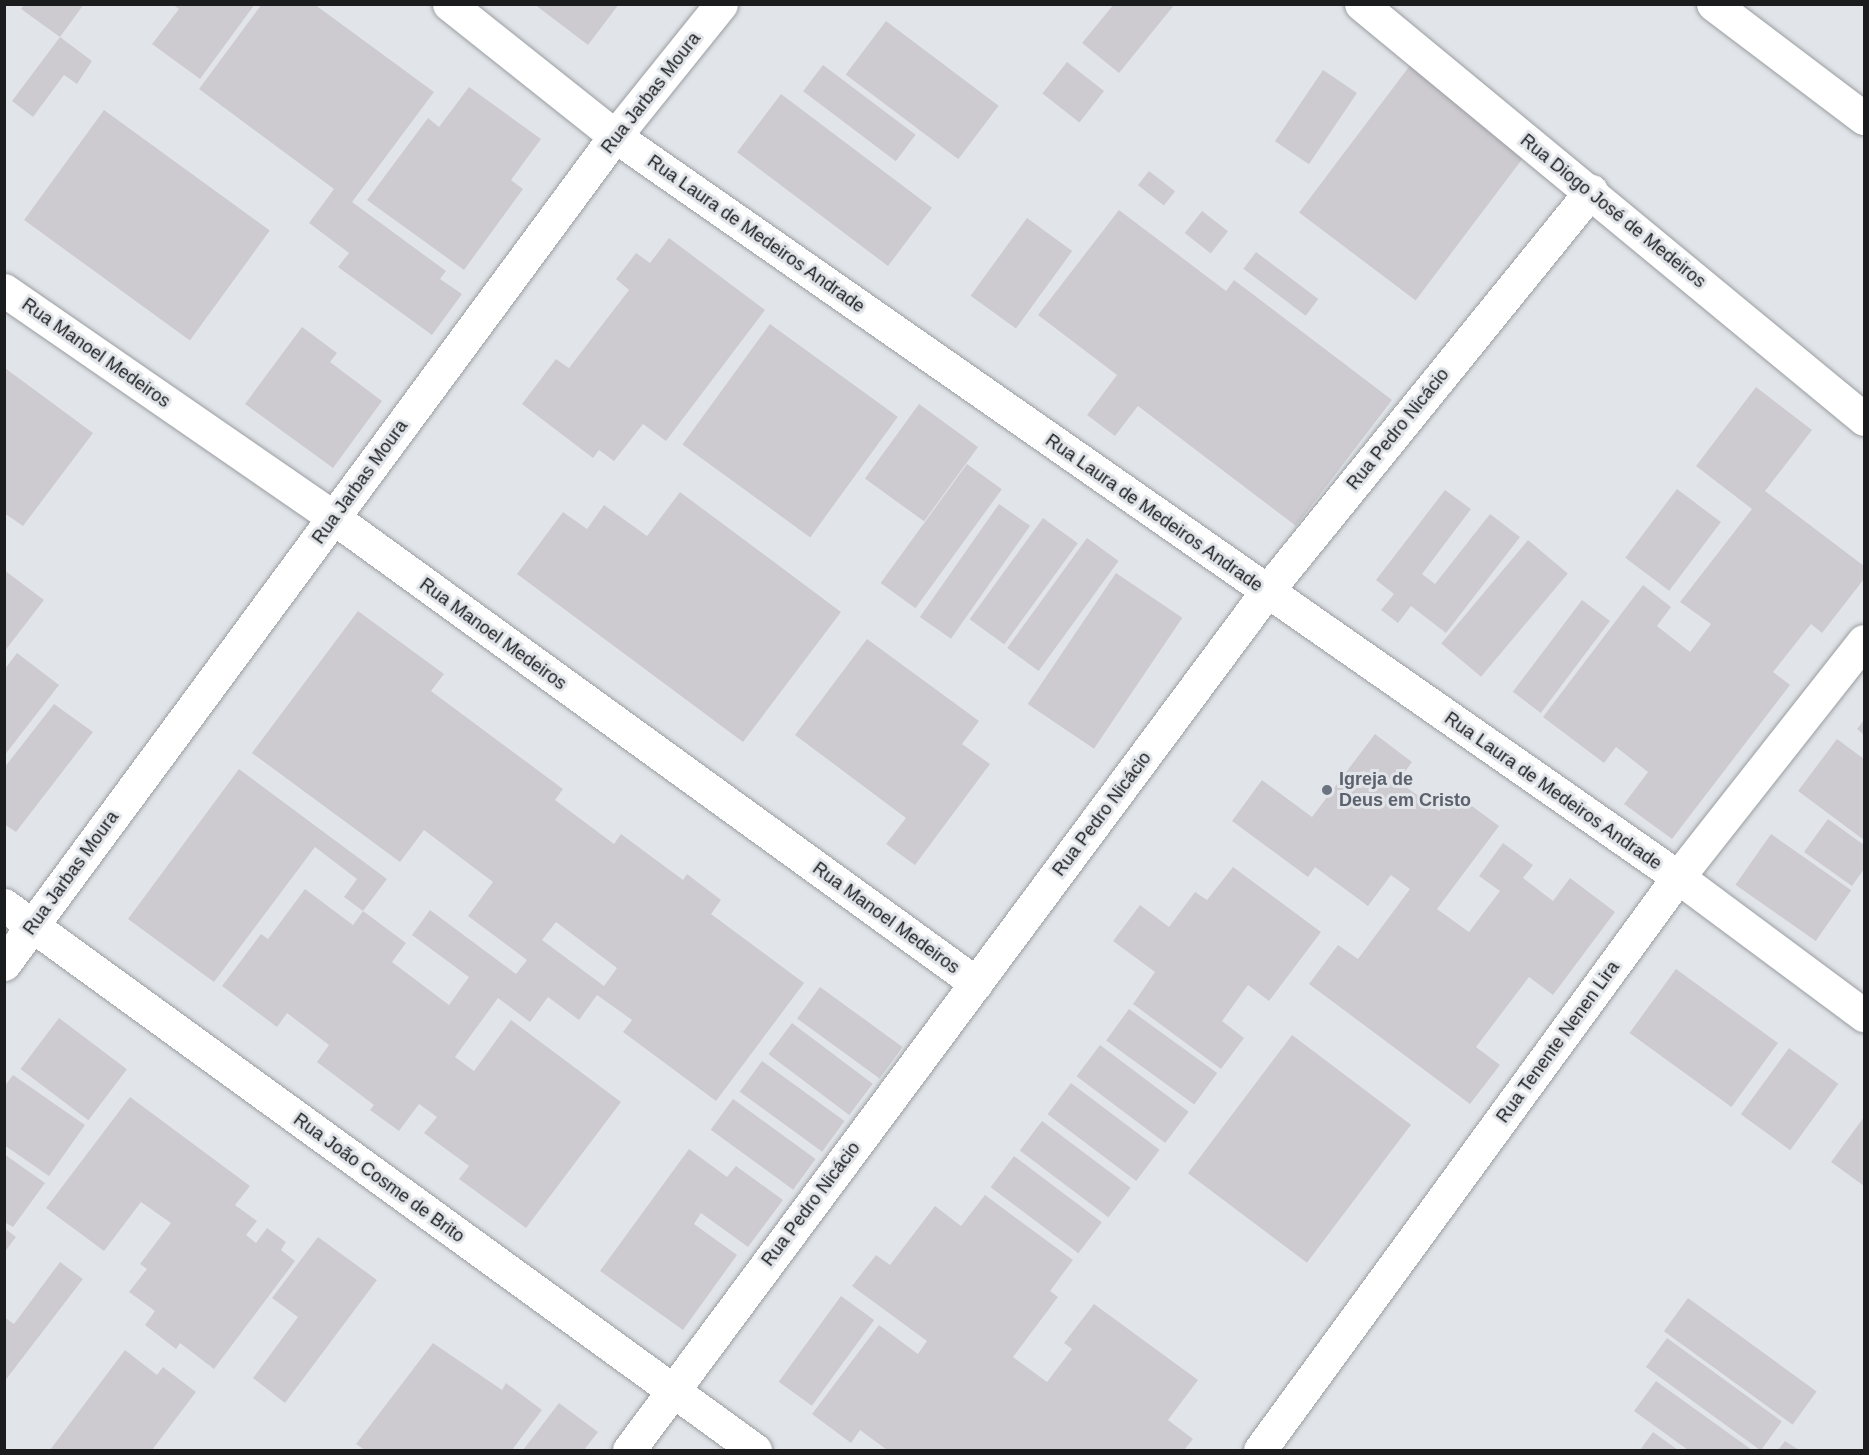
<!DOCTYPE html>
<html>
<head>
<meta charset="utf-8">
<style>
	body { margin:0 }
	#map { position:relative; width:1869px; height:1455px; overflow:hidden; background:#e1e5e9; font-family:Helvetica,sans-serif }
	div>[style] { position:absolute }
	.building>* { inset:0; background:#cdcbd0; transform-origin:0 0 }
	.roads { filter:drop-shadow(0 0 2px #9a9da1) drop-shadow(0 0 2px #9a9da1) }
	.street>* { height:33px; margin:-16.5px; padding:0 16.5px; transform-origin:16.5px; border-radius:16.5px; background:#fff }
	.dots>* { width:16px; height:16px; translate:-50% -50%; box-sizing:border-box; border:3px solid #e1e5e9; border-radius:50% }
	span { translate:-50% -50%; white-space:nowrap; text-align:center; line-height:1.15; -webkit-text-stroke:6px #e1e5e9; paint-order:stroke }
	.street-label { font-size:18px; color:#1b1c1e }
	.worship-label { font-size:18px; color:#5b616d; font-weight:700 }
	.left { translate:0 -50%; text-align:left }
	.frame { position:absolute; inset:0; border:6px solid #1b1c1e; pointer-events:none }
</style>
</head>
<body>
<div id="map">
	<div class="building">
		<i style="clip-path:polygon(25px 4px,84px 4px,60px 37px,21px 9px)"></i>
		<i style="clip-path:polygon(172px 4px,255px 4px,200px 79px,152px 44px,179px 9px)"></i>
		<i style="clip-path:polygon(262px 4px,314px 4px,434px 92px,352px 202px,446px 271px,440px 279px,462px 294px,432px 335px,338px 267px,349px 253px,309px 223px,334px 189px,199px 89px)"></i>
		<i style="clip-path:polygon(534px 4px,619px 4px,588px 45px)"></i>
		<i style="clip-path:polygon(1114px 4px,1175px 4px,1119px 73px,1082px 43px)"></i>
		<i style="left:886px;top:21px;width:141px;height:67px;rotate:37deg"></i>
		<i style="clip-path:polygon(60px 37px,92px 61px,77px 84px,64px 75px,33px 117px,12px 101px)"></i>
		<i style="left:1067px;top:62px;width:47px;height:40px;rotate:38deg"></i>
		<i style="left:1411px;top:64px;width:146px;height:186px;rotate:37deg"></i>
		<i style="left:823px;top:65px;width:116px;height:33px;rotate:37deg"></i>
		<i style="left:1323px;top:70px;width:41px;height:86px;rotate:34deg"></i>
		<i style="clip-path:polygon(469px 87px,541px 139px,511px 180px,523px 189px,464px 270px,367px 200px,428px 118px,439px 127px)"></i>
		<i style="left:781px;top:94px;width:189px;height:73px;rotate:37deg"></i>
		<i style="left:104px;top:110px;width:205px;height:136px;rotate:36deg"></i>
		<i style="left:1149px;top:171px;width:33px;height:18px;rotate:38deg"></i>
		<i style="clip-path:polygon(1119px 210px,1226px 291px,1234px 280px,1392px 400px,1296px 526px,1138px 406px,1115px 436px,1087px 415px,1117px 375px,1038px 315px)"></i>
		<i style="left:1202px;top:211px;width:33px;height:28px;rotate:38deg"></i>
		<i style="left:1027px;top:218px;width:56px;height:96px;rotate:36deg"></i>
		<i style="clip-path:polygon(669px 238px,765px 310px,666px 441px,643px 424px,614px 461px,599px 450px,593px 458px,522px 404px,556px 359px,569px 368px,629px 290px,616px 279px,636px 253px,650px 263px)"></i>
		<i style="left:1256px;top:252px;width:78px;height:21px;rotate:37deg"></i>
		<i style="left:770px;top:324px;width:158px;height:149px;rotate:36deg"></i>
		<i style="clip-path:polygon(302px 327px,337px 353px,330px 362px,382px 401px,333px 468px,245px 404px)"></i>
		<i style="clip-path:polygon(5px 368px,93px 433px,23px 526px,4px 513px)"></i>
		<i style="clip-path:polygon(1756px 387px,1812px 430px,1765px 491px,1864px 566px,1864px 579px,1822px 633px,1811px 624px,1773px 672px,1790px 685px,1672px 839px,1624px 804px,1648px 772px,1616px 747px,1604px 763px,1543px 717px,1643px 585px,1671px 607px,1657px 626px,1690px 652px,1711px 624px,1680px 602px,1752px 509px,1696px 466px)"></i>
		<i style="left:919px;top:404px;width:73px;height:92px;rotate:36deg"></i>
		<i style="left:967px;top:464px;width:43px;height:147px;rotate:36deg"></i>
		<i style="left:1677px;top:489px;width:55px;height:86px;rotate:37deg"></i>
		<i style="clip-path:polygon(1445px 490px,1471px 509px,1422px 574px,1435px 584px,1490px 514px,1520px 537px,1446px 633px,1411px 606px,1398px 623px,1381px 610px,1394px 594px,1376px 580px)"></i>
		<i style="clip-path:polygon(680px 492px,841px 612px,743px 742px,517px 574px,563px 512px,587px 529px,604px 505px,647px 536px)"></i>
		<i style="left:999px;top:504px;width:38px;height:138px;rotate:35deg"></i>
		<i style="left:1043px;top:518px;width:43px;height:125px;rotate:36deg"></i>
		<i style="left:1087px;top:538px;width:39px;height:136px;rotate:36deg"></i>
		<i style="left:1528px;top:540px;width:52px;height:135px;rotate:40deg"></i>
		<i style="clip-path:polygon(4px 570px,44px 600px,4px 652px)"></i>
		<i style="left:1116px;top:573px;width:80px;height:158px;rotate:34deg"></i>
		<i style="left:1582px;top:600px;width:35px;height:115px;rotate:37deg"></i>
		<i style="clip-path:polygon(evenodd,358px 611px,444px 674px,431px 691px,563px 789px,555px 800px,614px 844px,621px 834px,683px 880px,687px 874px,721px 900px,711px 914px,804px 983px,716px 1101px,623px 1032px,632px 1020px,597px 995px,579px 1020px,548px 997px,530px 1022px,498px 998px,455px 1057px,474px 1071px,511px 1020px,621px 1102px,526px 1228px,459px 1179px,469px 1166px,424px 1133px,437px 1117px,419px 1104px,399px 1131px,370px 1110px,374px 1105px,317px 1062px,329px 1045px,287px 1013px,277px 1027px,222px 986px,261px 934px,268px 939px,305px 889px,353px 925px,363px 911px,406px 943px,392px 962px,449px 1005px,469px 977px,412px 935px,430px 910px,516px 974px,527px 960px,468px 916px,493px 882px,424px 830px,400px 862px,252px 753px,358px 611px,556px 922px,617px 968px,604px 986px,542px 940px,556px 922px)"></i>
		<i style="clip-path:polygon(867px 639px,979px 721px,962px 744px,990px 764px,915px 865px,886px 844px,906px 818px,795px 735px)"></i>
		<i style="clip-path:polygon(17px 653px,59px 685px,4px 756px,4px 670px)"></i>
		<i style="clip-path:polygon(54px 704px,93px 732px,16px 832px,4px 824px,4px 768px)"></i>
		<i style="clip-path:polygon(1864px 720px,1864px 735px,1857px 729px)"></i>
		<i style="clip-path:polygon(1375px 734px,1412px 762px,1398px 781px,1439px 811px,1453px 792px,1499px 826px,1437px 909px,1469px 932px,1500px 891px,1479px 876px,1503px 843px,1533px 865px,1523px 878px,1553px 901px,1570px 878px,1615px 912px,1553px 995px,1529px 977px,1476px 1047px,1500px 1065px,1470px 1104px,1309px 984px,1338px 945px,1358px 959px,1410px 889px,1391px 875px,1368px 906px,1315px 867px,1308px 877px,1232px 821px,1262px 780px,1312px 817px)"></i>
		<i style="clip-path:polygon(1837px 739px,1864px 759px,1864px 840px,1798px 791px)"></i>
		<i style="clip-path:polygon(239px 769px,387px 879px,363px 911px,344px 897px,357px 879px,315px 847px,214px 982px,128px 919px)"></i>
		<i style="clip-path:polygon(1828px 819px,1864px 845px,1864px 869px,1852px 886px,1804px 852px)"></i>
		<i style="left:1771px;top:834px;width:98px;height:62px;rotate:35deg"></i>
		<i style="clip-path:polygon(1233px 867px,1321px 932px,1269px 1001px,1248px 985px,1222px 1021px,1244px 1038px,1221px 1069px,1133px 1004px,1155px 972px,1113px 941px,1140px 905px,1169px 927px,1195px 892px,1207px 900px)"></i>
		<i style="left:1676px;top:969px;width:126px;height:79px;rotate:36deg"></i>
		<i style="left:820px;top:987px;width:102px;height:39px;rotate:36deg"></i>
		<i style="left:1129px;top:1009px;width:109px;height:39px;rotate:36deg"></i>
		<i style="left:59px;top:1018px;width:85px;height:64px;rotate:37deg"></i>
		<i style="left:792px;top:1023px;width:101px;height:39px;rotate:37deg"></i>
		<i style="left:1292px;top:1035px;width:149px;height:173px;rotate:37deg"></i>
		<i style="left:1100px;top:1045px;width:111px;height:39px;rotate:37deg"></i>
		<i style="left:1789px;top:1048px;width:61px;height:82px;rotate:36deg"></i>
		<i style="left:762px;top:1061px;width:102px;height:38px;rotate:36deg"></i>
		<i style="clip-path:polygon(13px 1075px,85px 1125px,49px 1176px,4px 1145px,4px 1087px)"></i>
		<i style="left:1071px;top:1083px;width:111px;height:39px;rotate:37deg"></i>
		<i style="clip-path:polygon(130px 1097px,250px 1186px,235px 1205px,257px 1221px,246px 1235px,256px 1243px,267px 1228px,286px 1242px,281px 1250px,295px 1261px,214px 1369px,180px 1343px,176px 1349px,145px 1325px,155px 1311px,129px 1292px,147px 1269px,140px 1264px,171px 1223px,141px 1202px,104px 1251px,46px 1208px)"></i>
		<i style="left:733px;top:1099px;width:102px;height:38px;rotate:36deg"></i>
		<i style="clip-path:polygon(1864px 1117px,1864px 1186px,1831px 1162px)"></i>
		<i style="left:1042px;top:1121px;width:111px;height:37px;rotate:37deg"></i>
		<i style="clip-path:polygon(689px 1149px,727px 1177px,736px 1166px,783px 1200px,748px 1247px,701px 1213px,694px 1224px,737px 1255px,683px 1330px,600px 1271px)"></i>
		<i style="clip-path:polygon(4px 1154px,45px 1183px,13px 1227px,4px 1222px)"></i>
		<i style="left:1014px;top:1156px;width:110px;height:39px;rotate:37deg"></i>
		<i style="clip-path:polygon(985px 1195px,1073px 1260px,1050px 1291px,1058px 1297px,1013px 1357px,1047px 1382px,1072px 1349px,1064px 1343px,1094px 1304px,1198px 1380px,1168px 1420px,1193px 1439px,1184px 1450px,887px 1450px,860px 1430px,851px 1443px,812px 1414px,879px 1325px,918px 1354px,927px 1341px,852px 1286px,876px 1255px,890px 1265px,935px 1206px,961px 1226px)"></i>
		<i style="clip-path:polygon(4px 1228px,16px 1237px,4px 1253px)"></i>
		<i style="clip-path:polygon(318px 1237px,377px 1280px,285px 1403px,253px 1378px,298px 1317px,272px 1298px)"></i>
		<i style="clip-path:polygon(60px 1262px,83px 1279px,4px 1382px,4px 1317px,14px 1324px)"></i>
		<i style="left:841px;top:1296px;width:41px;height:106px;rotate:36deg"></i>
		<i style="left:1688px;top:1298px;width:159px;height:41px;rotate:36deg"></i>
		<i style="left:1667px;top:1338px;width:142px;height:36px;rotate:36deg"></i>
		<i style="clip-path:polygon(433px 1343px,502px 1390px,506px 1383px,542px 1410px,512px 1450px,365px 1450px,356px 1444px)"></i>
		<i style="clip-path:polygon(125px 1350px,157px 1375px,163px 1367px,196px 1392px,152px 1450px,50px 1450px)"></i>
		<i style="clip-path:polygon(1656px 1381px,1752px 1450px,1688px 1450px,1634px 1411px)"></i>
		<i style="clip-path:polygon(559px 1403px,598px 1432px,584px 1450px,523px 1450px)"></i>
		<i style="clip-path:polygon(1653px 1432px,1678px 1450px,1640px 1450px)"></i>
		<i style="clip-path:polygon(1785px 1441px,1799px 1450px,1778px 1450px)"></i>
	</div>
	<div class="roads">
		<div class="street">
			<i style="left:449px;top:4px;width:212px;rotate:38.5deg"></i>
			<i style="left:615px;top:136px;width:1296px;rotate:34.88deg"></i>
			<i style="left:1678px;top:877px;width:232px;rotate:36.6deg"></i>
			<i style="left:1361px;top:4px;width:652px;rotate:39.52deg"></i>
			<i style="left:1713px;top:4px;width:189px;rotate:37.1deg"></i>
			<i style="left:4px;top:290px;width:401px;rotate:34.6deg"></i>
			<i style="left:334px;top:518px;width:793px;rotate:35.92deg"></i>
			<i style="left:4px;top:905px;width:928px;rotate:35.97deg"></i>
			<i style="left:4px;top:964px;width:1029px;rotate:-53.58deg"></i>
			<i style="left:615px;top:136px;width:169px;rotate:-51.2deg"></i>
			<i style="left:629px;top:1450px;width:1070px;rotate:-53.4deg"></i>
			<i style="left:1267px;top:591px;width:515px;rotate:-50.99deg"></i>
			<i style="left:1260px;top:1450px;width:709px;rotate:-53.89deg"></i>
			<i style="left:1678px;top:877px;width:300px;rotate:-51.8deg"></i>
		</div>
	</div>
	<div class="dots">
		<i style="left:1327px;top:790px;background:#6b7280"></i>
	</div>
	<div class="street-label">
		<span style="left:651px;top:93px;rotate:-52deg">Rua Jarbas Moura</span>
		<span style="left:1613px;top:211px;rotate:39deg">Rua Diogo José de Medeiros</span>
		<span style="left:756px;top:234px;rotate:35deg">Rua Laura de Medeiros Andrade</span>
		<span style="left:96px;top:353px;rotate:35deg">Rua Manoel Medeiros</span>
		<span style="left:1398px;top:429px;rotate:-51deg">Rua Pedro Nicácio</span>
		<span style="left:360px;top:482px;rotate:-54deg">Rua Jarbas Moura</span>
		<span style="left:1154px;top:513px;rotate:35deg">Rua Laura de Medeiros Andrade</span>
		<span style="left:493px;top:634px;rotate:36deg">Rua Manoel Medeiros</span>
		<span style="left:1553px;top:791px;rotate:35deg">Rua Laura de Medeiros Andrade</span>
		<span style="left:1102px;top:814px;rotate:-53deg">Rua Pedro Nicácio</span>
		<span style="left:71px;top:873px;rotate:-54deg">Rua Jarbas Moura</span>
		<span style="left:886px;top:918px;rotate:36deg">Rua Manoel Medeiros</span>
		<span style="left:1558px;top:1042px;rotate:-54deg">Rua Tenente Nenen Lira</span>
		<span style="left:379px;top:1178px;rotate:36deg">Rua João Cosme de Brito</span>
		<span style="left:811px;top:1204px;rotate:-53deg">Rua Pedro Nicácio</span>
	</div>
	<div class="worship-label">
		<span class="left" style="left:1339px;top:790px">Igreja de<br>Deus em Cristo</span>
	</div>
	<div class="frame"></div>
</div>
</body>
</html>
